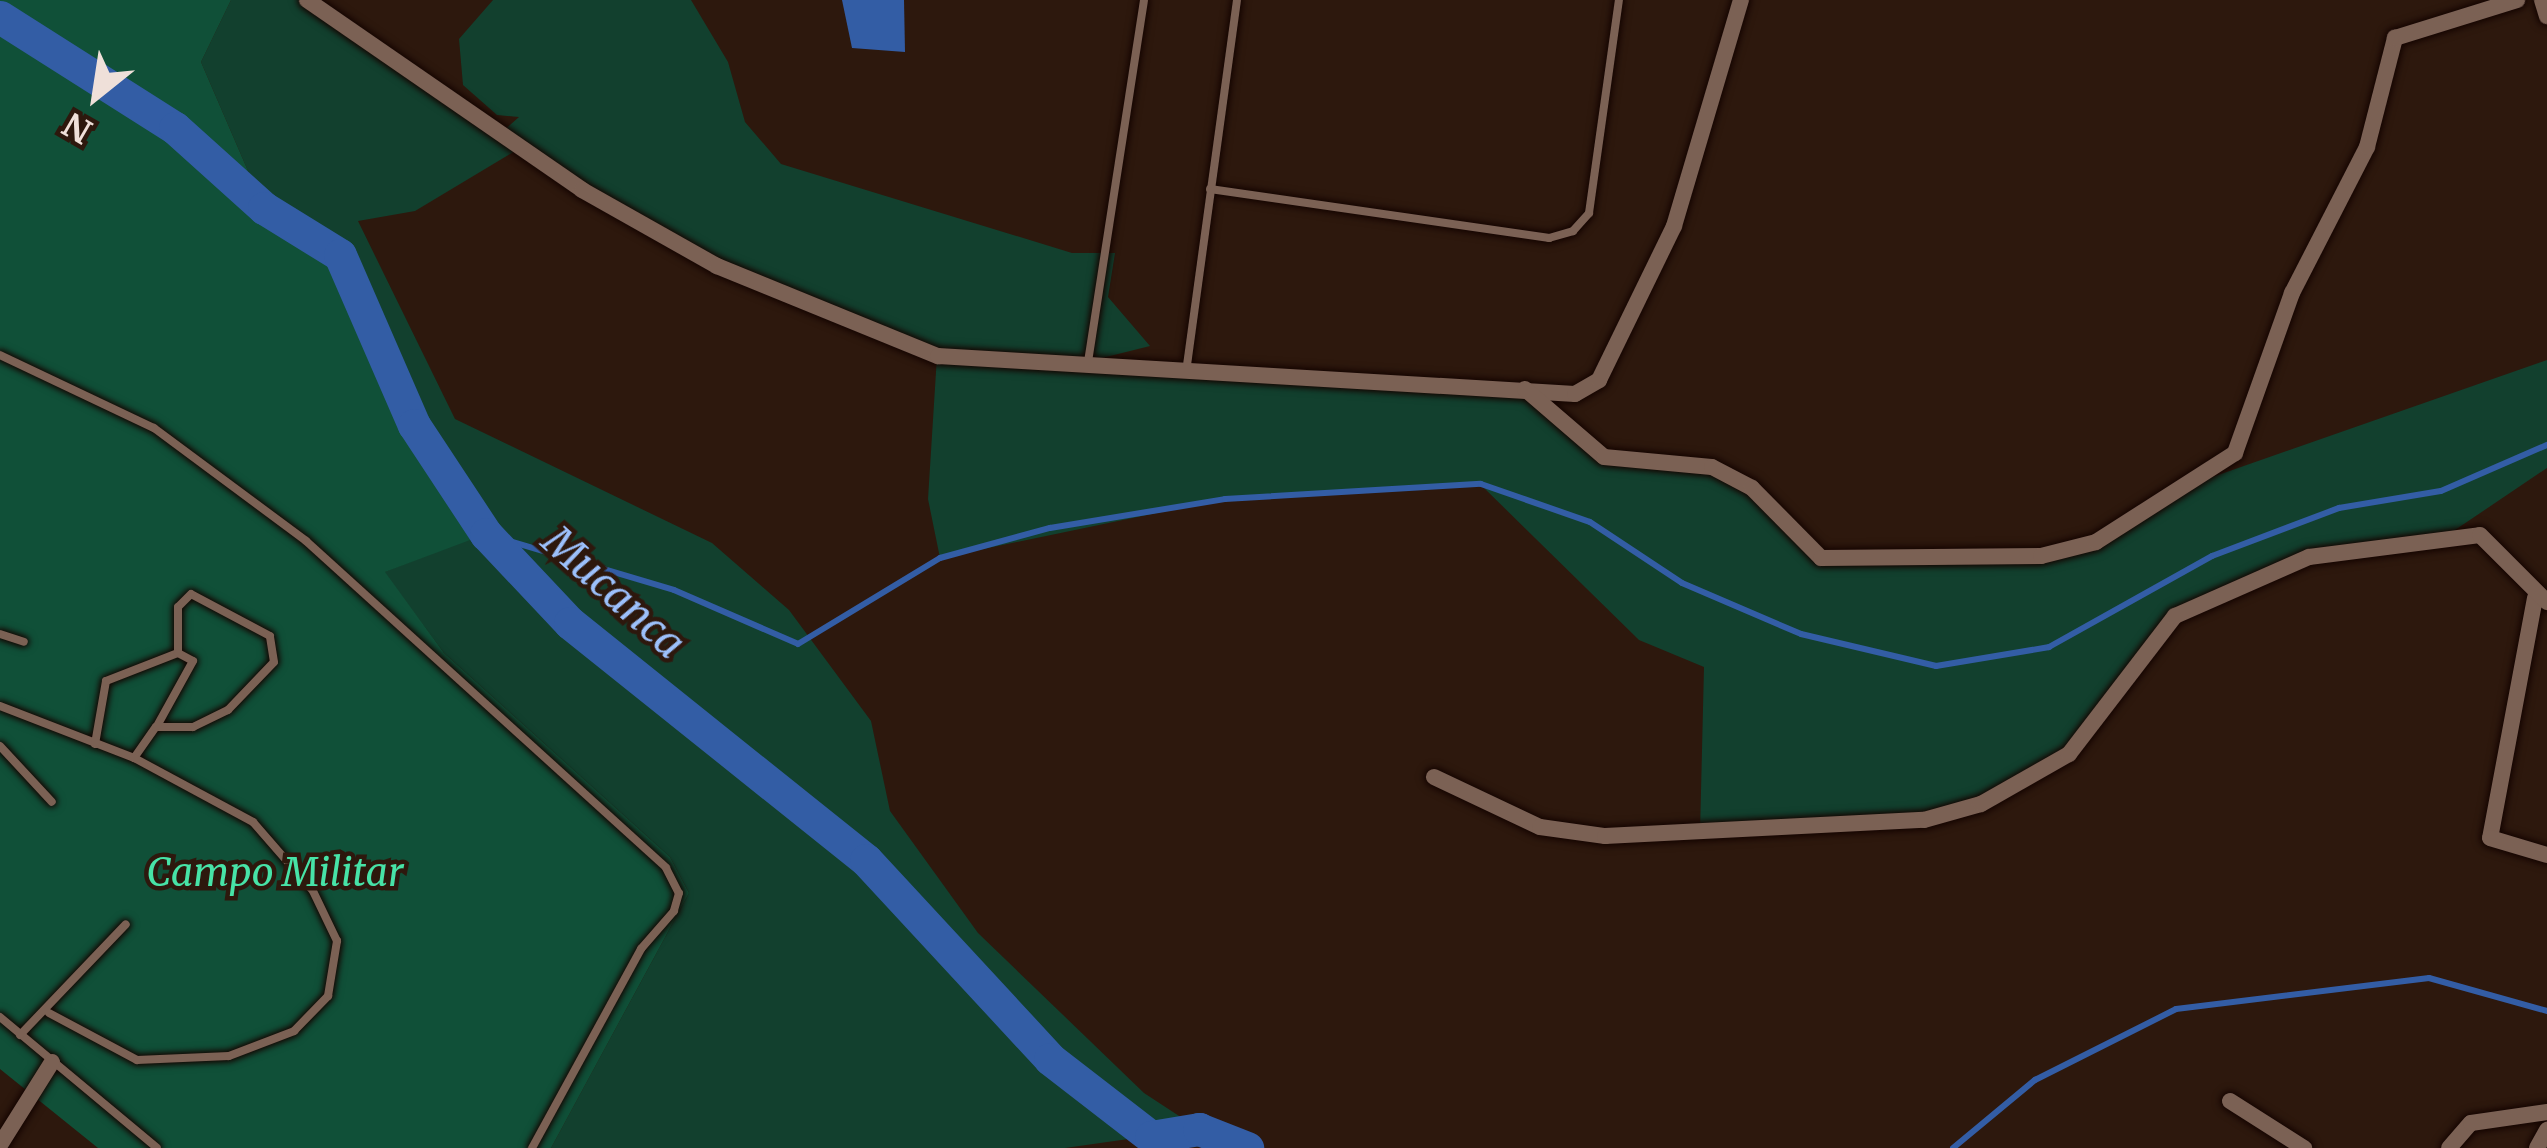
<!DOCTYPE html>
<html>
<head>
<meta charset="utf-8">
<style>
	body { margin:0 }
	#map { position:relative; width:2547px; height:1148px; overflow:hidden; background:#2d180d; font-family:Merriweather,serif }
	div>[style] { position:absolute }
	.green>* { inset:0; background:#12402e }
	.forest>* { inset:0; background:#105038 }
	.water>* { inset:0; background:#335da5 }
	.stream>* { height:6px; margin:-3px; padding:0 3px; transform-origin:3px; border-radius:3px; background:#335da5 }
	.river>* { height:33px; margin:-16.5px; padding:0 16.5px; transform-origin:16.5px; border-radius:16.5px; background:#335da5 }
	.roads { filter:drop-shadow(0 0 3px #140400) drop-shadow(0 0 3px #140400) }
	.lane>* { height:8px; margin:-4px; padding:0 4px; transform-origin:4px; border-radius:4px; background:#7b6154 }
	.street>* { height:16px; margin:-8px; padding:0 8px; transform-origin:8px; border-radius:8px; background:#7b6154 }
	span { translate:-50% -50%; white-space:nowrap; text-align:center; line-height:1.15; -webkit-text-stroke:9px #2d180d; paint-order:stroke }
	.park-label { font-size:39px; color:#47e3a7; font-style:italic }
	.water-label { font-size:42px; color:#9cc0fb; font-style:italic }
	.north { position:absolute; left:36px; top:36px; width:120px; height:120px; -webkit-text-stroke:9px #2d180d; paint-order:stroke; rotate:210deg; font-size:33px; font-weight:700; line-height:48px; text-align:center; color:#efe0d9 }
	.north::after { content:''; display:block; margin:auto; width:42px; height:54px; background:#efe0d9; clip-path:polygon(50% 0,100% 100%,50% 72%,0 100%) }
</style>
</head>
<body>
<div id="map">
	<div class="green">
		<i style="clip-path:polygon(231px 0,307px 0,500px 134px,519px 117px,497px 115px,463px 85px,459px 39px,493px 0,691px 0,728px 62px,745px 122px,781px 164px,1072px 253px,1115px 253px,1108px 297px,1150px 346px,1094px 360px,1525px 389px,1604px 457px,1712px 467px,1752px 488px,1822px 558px,2041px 556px,2096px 542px,2201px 481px,2547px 360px,2547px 468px,2452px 532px,2309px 557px,2175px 616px,2069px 754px,1981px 804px,1924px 820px,1700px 833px,1704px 667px,1639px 640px,1481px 485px,1224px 499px,940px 558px,928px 499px,937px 356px,717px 266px,520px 148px,415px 211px,358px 221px,455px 419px,712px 543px,789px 610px,871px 721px,890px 811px,978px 933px,1144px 1093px,1199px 1129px,1065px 1148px,551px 1148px,689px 893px,670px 857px,444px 653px,384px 572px,485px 533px,414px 425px,340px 255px,264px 208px,201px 62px)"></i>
	</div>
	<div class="forest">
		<i style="clip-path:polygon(0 0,231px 0,201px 62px,264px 208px,340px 255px,414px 425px,486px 534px,385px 572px,444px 653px,670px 857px,689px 893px,551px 1148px,98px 1148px,0 1069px)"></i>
	</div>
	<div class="water">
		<i style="clip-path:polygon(842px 0,904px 0,905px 52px,852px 48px)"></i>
	</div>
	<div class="stream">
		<i style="left:486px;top:534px;width:196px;rotate:16.6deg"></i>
		<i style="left:674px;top:590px;width:135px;rotate:23.5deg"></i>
		<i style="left:798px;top:644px;width:166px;rotate:-31.2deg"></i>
		<i style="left:940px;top:558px;width:114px;rotate:-15.3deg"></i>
		<i style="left:1050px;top:528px;width:177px;rotate:-9.4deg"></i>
		<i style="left:1225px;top:499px;width:256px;rotate:-3.4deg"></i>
		<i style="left:1481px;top:484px;width:115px;rotate:19.2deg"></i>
		<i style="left:1590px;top:522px;width:110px;rotate:33.5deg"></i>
		<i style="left:1682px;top:583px;width:129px;rotate:23.2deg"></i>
		<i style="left:1801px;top:634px;width:139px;rotate:13.3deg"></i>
		<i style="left:1936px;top:666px;width:115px;rotate:-9.5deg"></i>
		<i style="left:2049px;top:647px;width:187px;rotate:-29.2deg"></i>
		<i style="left:2212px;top:556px;width:136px;rotate:-20.7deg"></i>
		<i style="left:2339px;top:508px;width:103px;rotate:-9.5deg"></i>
		<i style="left:2441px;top:491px;width:116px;rotate:-23.5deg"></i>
		<i style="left:1953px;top:1148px;width:107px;rotate:-39.7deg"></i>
		<i style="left:2035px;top:1080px;width:158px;rotate:-26.7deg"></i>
		<i style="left:2176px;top:1009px;width:255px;rotate:-7deg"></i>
		<i style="left:2429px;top:978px;width:123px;rotate:15.6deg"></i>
	</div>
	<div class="river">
		<i style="left:0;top:17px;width:207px;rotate:32.4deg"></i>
		<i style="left:175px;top:128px;width:120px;rotate:42deg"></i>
		<i style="left:264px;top:208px;width:89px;rotate:31.7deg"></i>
		<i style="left:340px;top:255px;width:185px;rotate:66.5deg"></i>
		<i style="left:414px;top:425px;width:131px;rotate:56.6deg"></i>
		<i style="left:486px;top:534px;width:122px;rotate:46.7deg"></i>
		<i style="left:570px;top:623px;width:379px;rotate:38.7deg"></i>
		<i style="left:866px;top:860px;width:271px;rotate:47.2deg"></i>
		<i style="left:1050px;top:1059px;width:128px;rotate:37.7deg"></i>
		<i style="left:1151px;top:1137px;width:49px;rotate:-9.5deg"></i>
		<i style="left:1199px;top:1129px;width:52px;rotate:21.6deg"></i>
	</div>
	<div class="roads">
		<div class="lane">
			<i style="left:1210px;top:189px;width:343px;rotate:8.2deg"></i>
			<i style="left:1549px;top:238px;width:25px;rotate:-16deg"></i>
			<i style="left:1573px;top:231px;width:24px;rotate:-48deg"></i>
			<i style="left:1589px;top:213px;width:215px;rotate:-82deg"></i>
			<i style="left:0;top:355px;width:170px;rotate:25.4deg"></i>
			<i style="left:154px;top:428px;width:189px;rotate:36.6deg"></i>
			<i style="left:306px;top:541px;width:486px;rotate:42.2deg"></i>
			<i style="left:666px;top:868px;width:28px;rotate:63deg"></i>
			<i style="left:679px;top:893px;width:19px;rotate:106deg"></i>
			<i style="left:674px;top:911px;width:50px;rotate:131deg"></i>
			<i style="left:641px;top:949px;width:227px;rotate:118.7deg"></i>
			<i style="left:1088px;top:362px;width:366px;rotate:-81.2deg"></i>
			<i style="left:1187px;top:365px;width:368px;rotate:-82.2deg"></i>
			<i style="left:0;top:634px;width:25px;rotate:18deg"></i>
			<i style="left:0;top:706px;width:144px;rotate:21.2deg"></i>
			<i style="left:134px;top:758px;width:38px;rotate:-55deg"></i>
			<i style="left:156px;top:727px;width:37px"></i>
			<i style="left:193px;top:727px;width:39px;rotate:-26deg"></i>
			<i style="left:228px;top:710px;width:66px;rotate:-46.2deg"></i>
			<i style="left:274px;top:662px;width:26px;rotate:-99deg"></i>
			<i style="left:270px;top:636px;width:89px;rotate:-152deg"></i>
			<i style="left:191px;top:594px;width:18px;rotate:135deg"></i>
			<i style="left:178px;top:607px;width:46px;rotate:90deg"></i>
			<i style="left:95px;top:744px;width:64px;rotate:-80.1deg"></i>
			<i style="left:106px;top:681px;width:77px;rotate:-21.3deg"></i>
			<i style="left:178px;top:653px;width:17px;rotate:28deg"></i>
			<i style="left:193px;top:661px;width:74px;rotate:119deg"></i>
			<i style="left:0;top:746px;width:76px;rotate:47.1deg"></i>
			<i style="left:49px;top:1013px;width:100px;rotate:28.1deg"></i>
			<i style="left:137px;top:1060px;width:92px;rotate:-2.5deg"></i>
			<i style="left:229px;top:1056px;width:70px;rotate:-21deg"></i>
			<i style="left:294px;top:1031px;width:49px;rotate:-45.8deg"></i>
			<i style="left:328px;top:996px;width:56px;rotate:-80.7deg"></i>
			<i style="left:337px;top:941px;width:55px;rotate:-115.6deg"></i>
			<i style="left:313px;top:891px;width:91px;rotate:-131deg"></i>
			<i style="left:253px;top:822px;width:135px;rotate:-151.7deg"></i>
			<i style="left:0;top:1017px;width:204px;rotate:39.8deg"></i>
			<i style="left:20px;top:1035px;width:153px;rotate:-46.3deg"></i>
		</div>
		<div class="street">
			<i style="left:307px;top:0;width:334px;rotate:34.6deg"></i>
			<i style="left:582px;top:190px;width:155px;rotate:29.4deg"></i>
			<i style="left:717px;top:266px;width:239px;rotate:22.2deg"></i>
			<i style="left:938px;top:356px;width:638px;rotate:3.41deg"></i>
			<i style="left:1575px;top:394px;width:28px;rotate:-30deg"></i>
			<i style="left:1599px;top:380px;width:171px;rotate:-64deg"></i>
			<i style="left:1674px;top:226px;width:236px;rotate:-73.5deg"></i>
			<i style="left:2542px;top:0;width:17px;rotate:73deg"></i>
			<i style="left:1525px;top:389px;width:104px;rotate:40.7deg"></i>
			<i style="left:1604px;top:457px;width:108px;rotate:5.3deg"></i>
			<i style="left:1712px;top:467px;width:45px;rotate:27.7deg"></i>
			<i style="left:1752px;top:488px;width:98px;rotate:45.4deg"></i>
			<i style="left:1821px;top:558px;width:220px;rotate:-0.5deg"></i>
			<i style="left:2041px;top:556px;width:57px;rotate:-14.3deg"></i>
			<i style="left:2096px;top:542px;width:165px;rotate:-32.6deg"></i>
			<i style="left:2235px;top:453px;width:170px;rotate:-70.4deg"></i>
			<i style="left:2292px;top:293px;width:164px;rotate:-62.8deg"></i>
			<i style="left:2367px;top:147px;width:113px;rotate:-75.6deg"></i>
			<i style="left:2395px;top:38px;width:128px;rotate:-17.3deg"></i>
			<i style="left:2535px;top:598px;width:244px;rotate:100.6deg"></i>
			<i style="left:2490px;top:838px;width:59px;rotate:16.6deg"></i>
			<i style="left:1434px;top:777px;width:117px;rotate:25.3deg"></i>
			<i style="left:1540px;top:827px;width:66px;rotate:7.9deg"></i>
			<i style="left:1605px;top:836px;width:319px;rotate:-2.9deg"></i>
			<i style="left:1924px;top:820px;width:59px;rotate:-15.7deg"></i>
			<i style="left:1981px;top:804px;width:101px;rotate:-29.6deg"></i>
			<i style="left:2069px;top:754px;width:174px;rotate:-52.5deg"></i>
			<i style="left:2175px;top:616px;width:146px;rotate:-23.8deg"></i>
			<i style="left:2309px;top:557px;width:172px;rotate:-7.3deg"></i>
			<i style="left:2480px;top:535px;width:95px;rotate:45deg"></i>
			<i style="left:2230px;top:1101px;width:88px;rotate:32.4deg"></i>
			<i style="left:0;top:1145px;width:98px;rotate:-57.9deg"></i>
			<i style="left:2449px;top:1148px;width:33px;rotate:-49deg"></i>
			<i style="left:2471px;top:1123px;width:77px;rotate:-8.2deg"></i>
			<i style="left:2537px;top:1148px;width:21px;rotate:-61deg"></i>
		</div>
	</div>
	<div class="park-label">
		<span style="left:275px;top:873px">Campo Militar</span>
	</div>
	<div class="water-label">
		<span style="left:614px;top:592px;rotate:42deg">Mucanca</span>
	</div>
	<div class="north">N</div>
</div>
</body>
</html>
